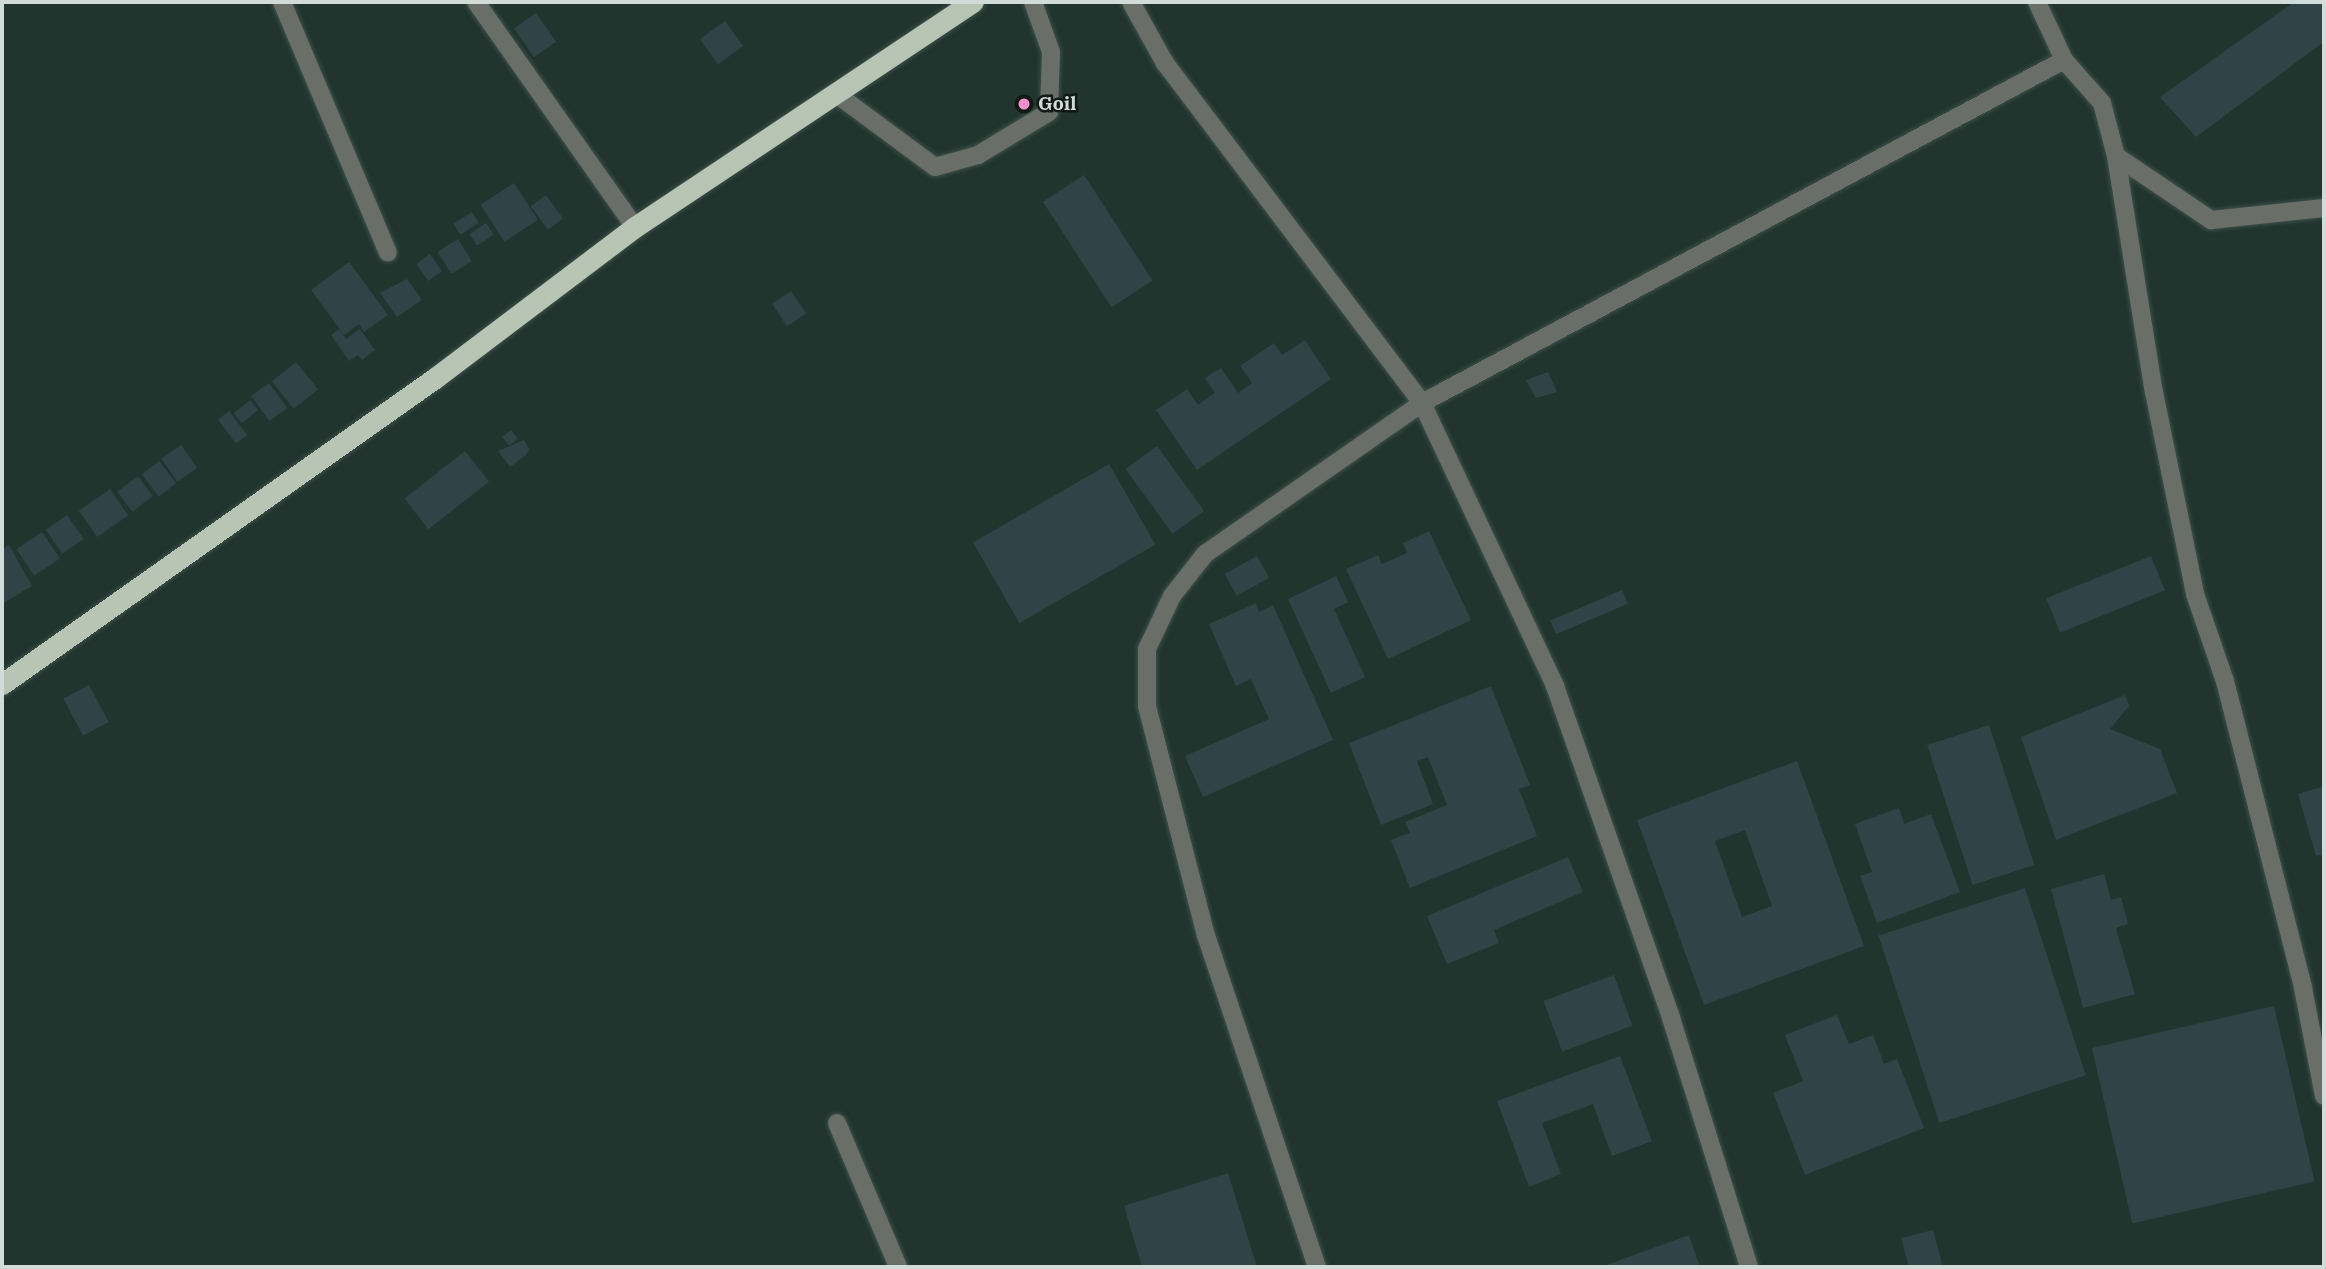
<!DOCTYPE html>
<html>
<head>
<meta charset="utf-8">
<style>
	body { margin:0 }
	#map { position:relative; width:2326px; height:1269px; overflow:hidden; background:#21342e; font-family:"IBM Plex Serif",serif }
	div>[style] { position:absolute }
	.building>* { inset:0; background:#304447; transform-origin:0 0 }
	.roads { filter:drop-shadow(0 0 2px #3d4f49) drop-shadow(0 0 2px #3d4f49) }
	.minor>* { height:18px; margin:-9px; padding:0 9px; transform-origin:9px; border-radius:9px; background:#696e68 }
	.highway>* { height:21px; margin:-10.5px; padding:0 10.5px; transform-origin:10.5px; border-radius:10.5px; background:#b8c5b5 }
	.dots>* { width:19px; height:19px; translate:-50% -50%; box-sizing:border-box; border:4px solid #111917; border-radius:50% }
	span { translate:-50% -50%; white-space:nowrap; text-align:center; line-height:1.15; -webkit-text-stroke:5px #111917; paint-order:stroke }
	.poi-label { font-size:19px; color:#d1dcd8; font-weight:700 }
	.left { translate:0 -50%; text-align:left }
	.frame { position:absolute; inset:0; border:4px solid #d1dcd8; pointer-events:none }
</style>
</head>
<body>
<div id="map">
	<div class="building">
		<i style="clip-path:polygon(2294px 2px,2324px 2px,2324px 48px,2321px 44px,2196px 137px,2160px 97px)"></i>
		<i style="left:536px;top:13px;width:35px;height:27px;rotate:55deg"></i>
		<i style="left:725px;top:21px;width:31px;height:31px;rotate:54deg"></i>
		<i style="left:1084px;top:175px;width:126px;height:49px;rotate:57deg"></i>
		<i style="left:514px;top:183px;width:44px;height:40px;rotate:57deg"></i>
		<i style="left:546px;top:195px;width:29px;height:19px;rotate:54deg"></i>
		<i style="left:472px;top:212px;width:13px;height:22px;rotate:58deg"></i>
		<i style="left:486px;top:223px;width:14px;height:20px;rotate:56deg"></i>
		<i style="left:458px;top:239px;width:26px;height:24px;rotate:58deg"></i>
		<i style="left:430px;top:254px;width:21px;height:17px;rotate:55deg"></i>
		<i style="clip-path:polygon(349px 262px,388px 315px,364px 332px,359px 324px,344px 335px,311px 290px)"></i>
		<i style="clip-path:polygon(407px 279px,422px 300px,397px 317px,380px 293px)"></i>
		<i style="left:791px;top:291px;width:27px;height:23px;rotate:56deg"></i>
		<i style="clip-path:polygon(339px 329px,346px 339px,360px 329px,375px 350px,362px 360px,358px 355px,349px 361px,331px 335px)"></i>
		<i style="clip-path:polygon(1305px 340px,1331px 379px,1197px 470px,1156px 410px,1187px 389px,1198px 405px,1215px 393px,1205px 378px,1221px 368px,1238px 393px,1252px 383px,1240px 366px,1274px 343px,1282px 355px)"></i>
		<i style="left:296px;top:362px;width:35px;height:31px;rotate:51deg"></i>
		<i style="clip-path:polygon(1548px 372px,1557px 392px,1536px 398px,1526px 380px)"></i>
		<i style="left:269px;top:383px;width:31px;height:22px;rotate:54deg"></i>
		<i style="left:250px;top:400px;width:13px;height:21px;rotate:51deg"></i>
		<i style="left:229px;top:411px;width:30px;height:14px;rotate:53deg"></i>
		<i style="left:511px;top:430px;width:11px;height:11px;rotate:52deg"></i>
		<i style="clip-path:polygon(524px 440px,529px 449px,526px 455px,510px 467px,498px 451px)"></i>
		<i style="left:181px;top:445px;width:28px;height:24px;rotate:55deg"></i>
		<i style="left:1157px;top:446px;width:80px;height:39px;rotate:54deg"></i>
		<i style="left:465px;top:451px;width:39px;height:77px;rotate:52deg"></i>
		<i style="left:159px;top:461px;width:28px;height:22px;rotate:52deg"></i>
		<i style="left:1109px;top:464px;width:93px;height:157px;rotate:60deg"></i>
		<i style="left:138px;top:476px;width:25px;height:26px;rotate:53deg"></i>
		<i style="left:110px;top:489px;width:32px;height:38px;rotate:55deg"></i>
		<i style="left:67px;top:515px;width:29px;height:26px;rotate:55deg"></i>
		<i style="clip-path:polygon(1429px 531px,1471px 620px,1388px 659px,1346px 569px,1378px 555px,1382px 564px,1407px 553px,1403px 543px)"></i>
		<i style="left:42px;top:532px;width:32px;height:31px;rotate:56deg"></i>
		<i style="clip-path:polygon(9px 545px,32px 586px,2px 604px,2px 549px)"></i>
		<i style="left:1257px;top:556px;width:25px;height:37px;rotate:61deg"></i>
		<i style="left:2151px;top:556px;width:37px;height:113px;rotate:68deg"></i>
		<i style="clip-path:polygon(1336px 576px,1348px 602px,1334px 609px,1365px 677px,1331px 693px,1288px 599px)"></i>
		<i style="left:1622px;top:590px;width:15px;height:78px;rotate:67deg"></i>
		<i style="clip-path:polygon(1256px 603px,1259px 612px,1273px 605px,1333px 740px,1203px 797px,1185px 756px,1269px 719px,1251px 679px,1236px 686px,1209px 624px)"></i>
		<i style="left:89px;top:685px;width:42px;height:29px;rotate:62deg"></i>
		<i style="clip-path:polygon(1491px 686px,1530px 785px,1519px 789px,1537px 836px,1410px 888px,1391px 840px,1410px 833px,1405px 822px,1447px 805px,1428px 757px,1417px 761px,1433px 804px,1381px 825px,1349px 743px)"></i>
		<i style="clip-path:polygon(2125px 695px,2129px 706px,2110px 729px,2160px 749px,2177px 793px,2056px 840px,2021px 737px)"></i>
		<i style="left:1989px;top:725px;width:147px;height:65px;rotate:72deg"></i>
		<i style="clip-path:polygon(evenodd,1797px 761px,1864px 946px,1704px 1005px,1637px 820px,1797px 761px,1745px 830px,1772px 906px,1742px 917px,1715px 841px,1745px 830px)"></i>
		<i style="clip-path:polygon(2324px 786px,2324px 854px,2316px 856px,2298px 794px)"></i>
		<i style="clip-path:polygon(1899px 808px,1904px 824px,1931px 814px,1960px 892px,1877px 923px,1860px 876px,1872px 872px,1855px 824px)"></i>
		<i style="clip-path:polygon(1568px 857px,1583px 892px,1494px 930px,1499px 943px,1447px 964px,1427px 916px)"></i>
		<i style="clip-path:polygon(2104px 874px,2111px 900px,2121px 897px,2128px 924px,2116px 928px,2135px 994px,2083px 1008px,2051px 889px)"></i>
		<i style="left:2025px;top:888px;width:197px;height:154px;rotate:72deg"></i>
		<i style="left:1614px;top:975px;width:54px;height:75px;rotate:70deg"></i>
		<i style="left:2274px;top:1006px;width:180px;height:187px;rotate:77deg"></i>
		<i style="clip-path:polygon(1837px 1015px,1849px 1044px,1873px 1035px,1884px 1064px,1897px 1059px,1924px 1128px,1805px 1175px,1773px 1093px,1803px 1081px,1785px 1035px)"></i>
		<i style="clip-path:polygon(1620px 1056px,1652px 1141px,1612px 1156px,1593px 1104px,1542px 1123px,1561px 1174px,1529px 1187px,1497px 1101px)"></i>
		<i style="clip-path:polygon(1228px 1173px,1257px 1267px,1142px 1267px,1124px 1206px)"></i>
		<i style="clip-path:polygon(1933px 1230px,1943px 1267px,1909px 1267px,1901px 1238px)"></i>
		<i style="clip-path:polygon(1689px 1235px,1700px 1267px,1601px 1267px)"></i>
	</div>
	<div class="roads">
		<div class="minor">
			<i style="left:282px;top:2px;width:272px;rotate:67.1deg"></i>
			<i style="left:476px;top:2px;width:276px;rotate:54.8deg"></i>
			<i style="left:1131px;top:2px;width:70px;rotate:60.9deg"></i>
			<i style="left:1165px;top:63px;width:426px;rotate:52.9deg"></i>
			<i style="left:1422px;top:403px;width:313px;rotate:64.8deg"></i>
			<i style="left:1555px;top:686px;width:352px;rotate:70.7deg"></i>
			<i style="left:1671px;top:1018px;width:261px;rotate:72.6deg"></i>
			<i style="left:2037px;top:2px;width:64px;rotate:65deg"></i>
			<i style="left:2064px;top:60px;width:57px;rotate:48.5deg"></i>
			<i style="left:2102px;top:103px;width:55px;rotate:75.2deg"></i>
			<i style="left:2116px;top:156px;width:239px;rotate:80.9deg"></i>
			<i style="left:2154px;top:392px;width:206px;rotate:78.5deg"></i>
			<i style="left:2195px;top:594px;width:92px;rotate:71deg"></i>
			<i style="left:2225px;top:681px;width:317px;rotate:75.7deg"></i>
			<i style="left:2303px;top:988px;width:110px;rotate:79deg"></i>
			<i style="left:835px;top:93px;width:124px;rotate:36.5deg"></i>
			<i style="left:935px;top:167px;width:45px;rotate:-15.6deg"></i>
			<i style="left:978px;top:155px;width:83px;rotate:-31.2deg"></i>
			<i style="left:1049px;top:112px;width:60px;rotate:-88.1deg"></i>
			<i style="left:1051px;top:52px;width:53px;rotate:-109.8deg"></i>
			<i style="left:2116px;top:156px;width:115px;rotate:34deg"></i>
			<i style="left:2211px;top:220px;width:114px;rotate:-6.1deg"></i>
			<i style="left:837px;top:1123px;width:156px;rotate:67deg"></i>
			<i style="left:1317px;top:1267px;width:349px;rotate:-108.5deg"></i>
			<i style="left:1206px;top:936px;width:237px;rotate:-104.4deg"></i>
			<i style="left:1147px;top:706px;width:57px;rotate:-90deg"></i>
			<i style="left:1147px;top:649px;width:59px;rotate:-64.7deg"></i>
			<i style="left:1172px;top:596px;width:53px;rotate:-51.8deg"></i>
			<i style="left:1205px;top:554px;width:264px;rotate:-34.8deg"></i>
			<i style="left:1422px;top:403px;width:728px;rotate:-28.11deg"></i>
		</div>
		<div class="highway">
			<i style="left:2px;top:684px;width:530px;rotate:-35.25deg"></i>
			<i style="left:435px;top:378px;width:251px;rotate:-37.1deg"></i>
			<i style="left:635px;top:227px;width:406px;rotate:-33.7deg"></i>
		</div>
	</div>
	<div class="dots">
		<i style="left:1024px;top:104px;background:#f890cb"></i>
	</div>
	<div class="poi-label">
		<span class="left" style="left:1038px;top:104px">Goil</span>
	</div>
	<div class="frame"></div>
</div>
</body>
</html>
